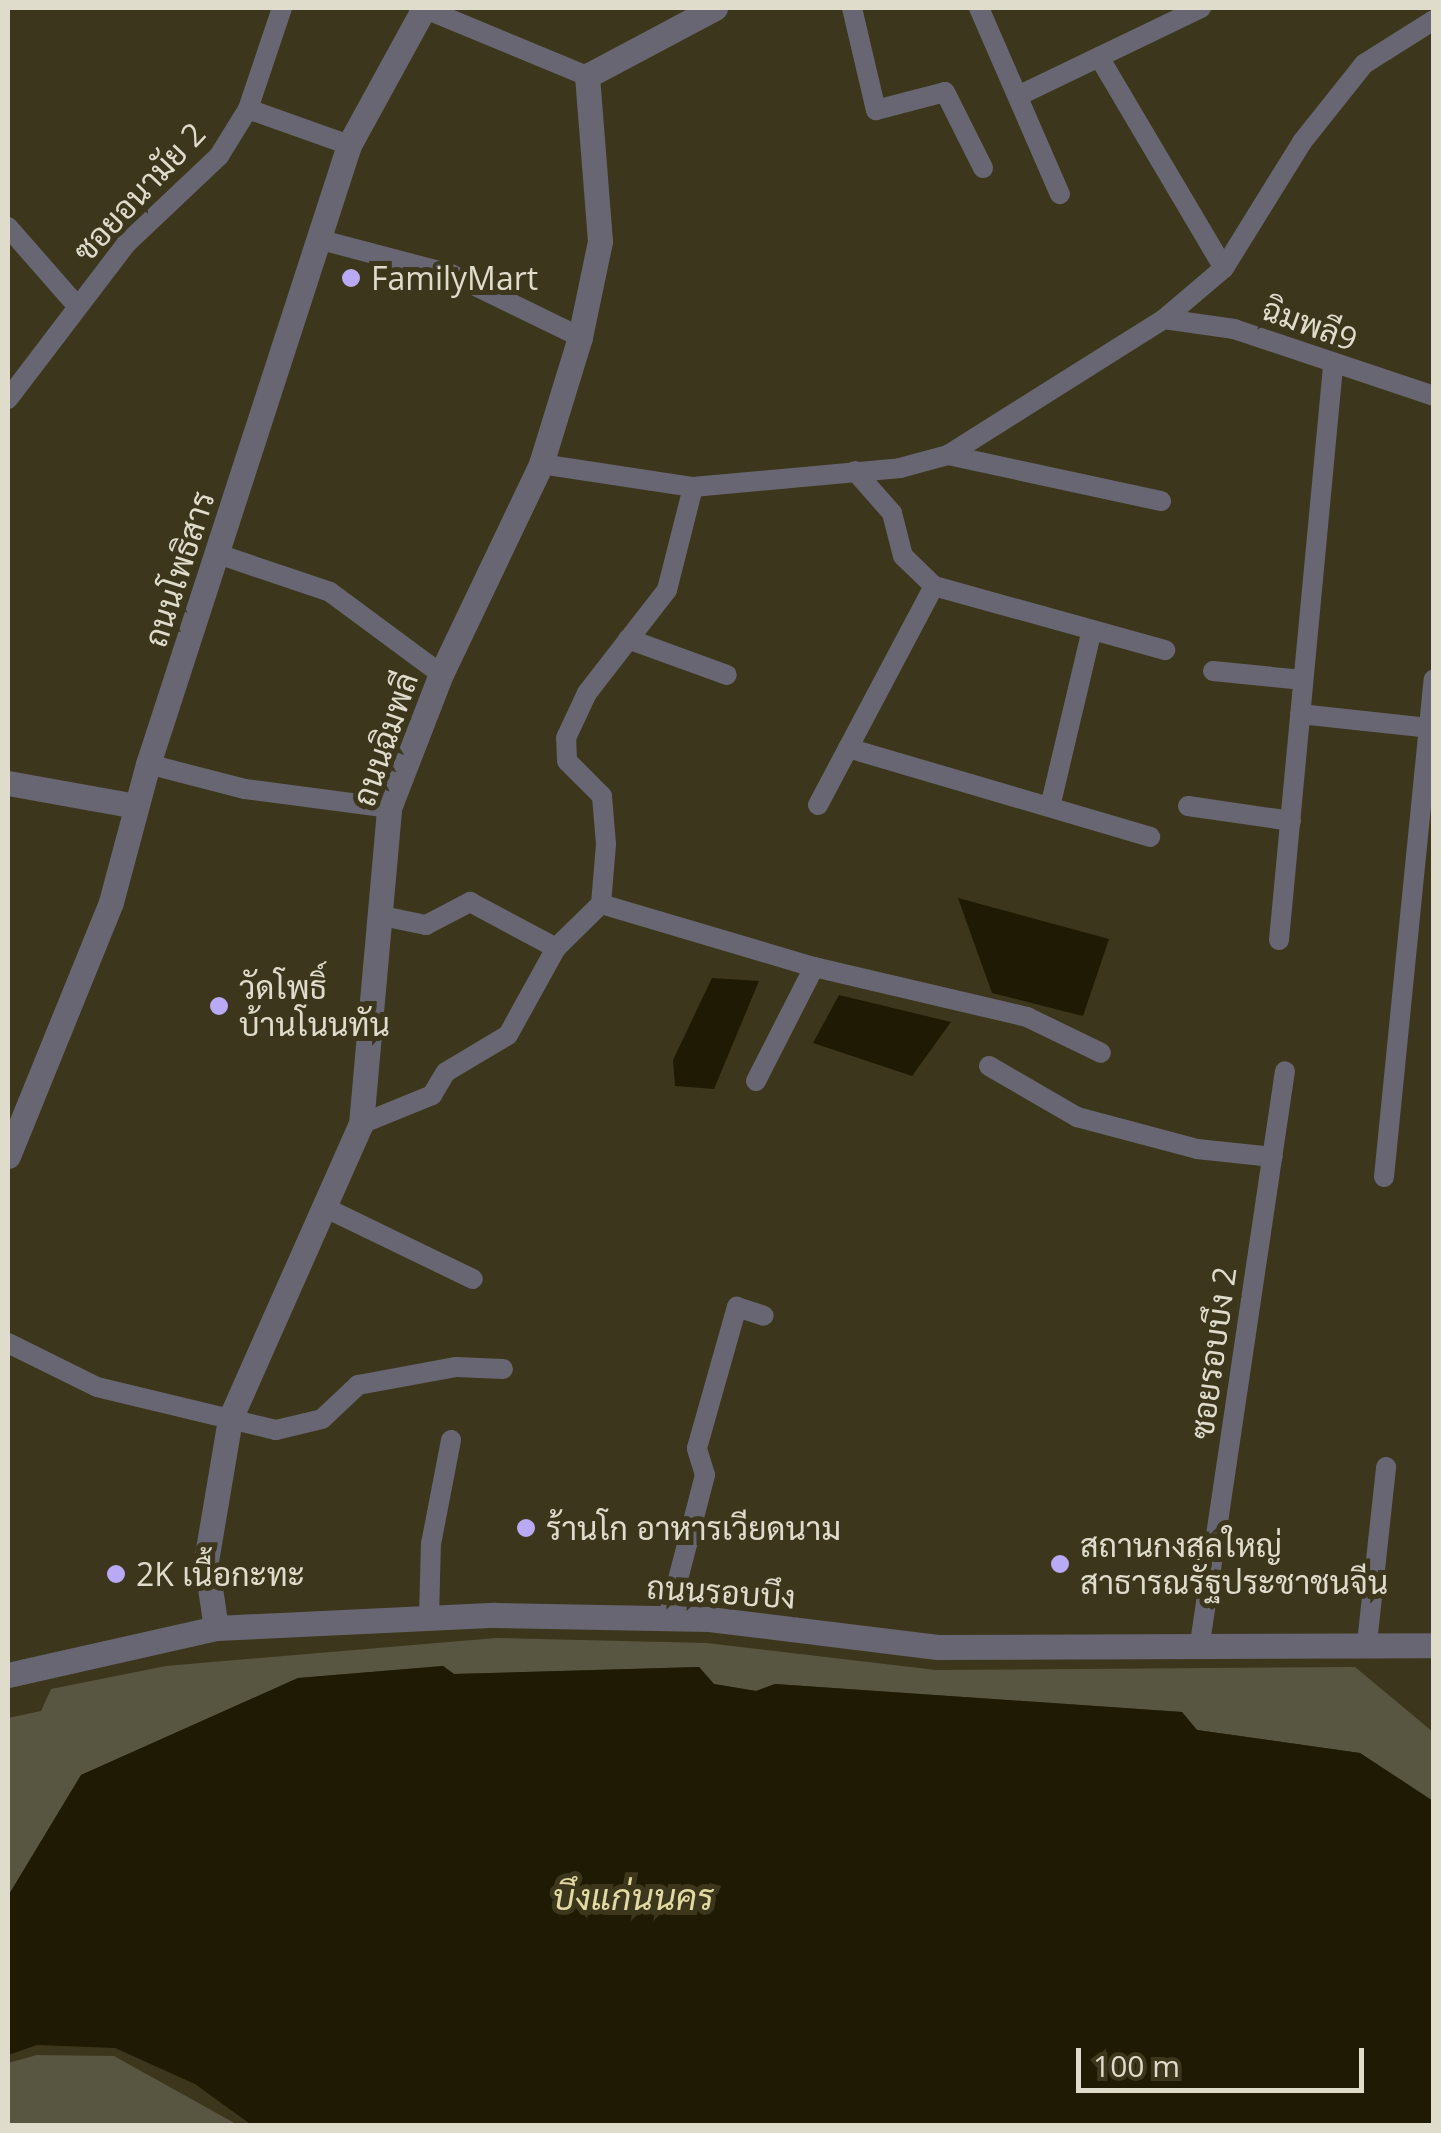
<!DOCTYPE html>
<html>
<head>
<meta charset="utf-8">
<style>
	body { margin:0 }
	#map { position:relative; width:1441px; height:2133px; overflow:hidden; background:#3c371c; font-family:"Open Sans",Sarabun,sans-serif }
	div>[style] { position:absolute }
	.green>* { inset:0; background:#585540 }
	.water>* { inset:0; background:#1e1a03 }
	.minor>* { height:20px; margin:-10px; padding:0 10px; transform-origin:10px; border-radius:10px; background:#686672 }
	.tertiary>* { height:25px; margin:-12.5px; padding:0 12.5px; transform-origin:12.5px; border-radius:12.5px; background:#686672 }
	.dots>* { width:28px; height:28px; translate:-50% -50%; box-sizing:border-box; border:5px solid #3c371c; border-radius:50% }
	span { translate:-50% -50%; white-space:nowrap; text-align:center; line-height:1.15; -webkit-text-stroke:10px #3c371c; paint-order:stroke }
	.street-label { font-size:32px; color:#dfdccc }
	.poi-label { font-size:32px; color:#dfdccc }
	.left { translate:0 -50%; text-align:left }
	.water-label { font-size:35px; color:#e2d9a3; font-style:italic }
	.frame { position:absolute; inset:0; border:10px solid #dfdccc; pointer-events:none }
	.scale { position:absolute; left:1076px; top:2048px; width:288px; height:45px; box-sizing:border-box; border:5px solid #dfdccc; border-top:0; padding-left:12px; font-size:30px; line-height:35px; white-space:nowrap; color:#dfdccc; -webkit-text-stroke:8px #3c371c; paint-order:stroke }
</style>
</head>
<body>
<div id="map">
	<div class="green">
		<i style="clip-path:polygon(496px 1638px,707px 1643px,936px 1670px,1355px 1667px,1433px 1732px,1433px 1801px,1360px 1753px,1197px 1730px,1182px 1712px,775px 1684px,756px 1691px,714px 1684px,699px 1667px,454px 1674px,443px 1666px,298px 1678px,81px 1775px,8px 1896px,8px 1718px,41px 1711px,51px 1689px,166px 1666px)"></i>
		<i style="clip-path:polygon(37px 2055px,114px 2056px,238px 2125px,8px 2126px,8px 2063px)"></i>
	</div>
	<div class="water">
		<i style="clip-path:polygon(958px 898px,1109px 939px,1083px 1016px,992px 993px)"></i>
		<i style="clip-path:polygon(712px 978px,759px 981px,714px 1089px,675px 1086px,673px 1060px)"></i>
		<i style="clip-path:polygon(839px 995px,951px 1022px,912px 1076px,813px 1043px)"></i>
		<i style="clip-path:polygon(443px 1666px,454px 1674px,699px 1667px,714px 1684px,756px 1691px,775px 1684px,1182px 1712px,1197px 1730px,1360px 1753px,1433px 1801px,1433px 2125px,253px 2126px,195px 2084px,115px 2048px,37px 2045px,8px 2055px,8px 1896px,81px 1775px,298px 1678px)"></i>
	</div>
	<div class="minor">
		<i style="left:423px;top:8px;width:178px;rotate:22.5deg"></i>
		<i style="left:852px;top:8px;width:105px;rotate:76.8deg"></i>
		<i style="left:876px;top:110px;width:71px;rotate:-14.6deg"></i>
		<i style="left:945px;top:92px;width:85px;rotate:63.4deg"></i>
		<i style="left:979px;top:8px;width:203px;rotate:66.5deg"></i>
		<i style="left:1099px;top:57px;width:245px;rotate:59.4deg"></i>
		<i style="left:1018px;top:96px;width:203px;rotate:-25.7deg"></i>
		<i style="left:248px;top:109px;width:107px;rotate:19.6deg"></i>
		<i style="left:8px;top:227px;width:106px;rotate:48.8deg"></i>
		<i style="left:321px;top:240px;width:134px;rotate:14.7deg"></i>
		<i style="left:451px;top:274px;width:144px;rotate:26deg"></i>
		<i style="left:1164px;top:319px;width:71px;rotate:8.1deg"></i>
		<i style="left:1234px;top:329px;width:211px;rotate:18.5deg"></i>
		<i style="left:8px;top:399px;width:196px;rotate:-52.7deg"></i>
		<i style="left:127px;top:243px;width:127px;rotate:-43.4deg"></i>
		<i style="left:219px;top:156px;width:55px;rotate:-58.3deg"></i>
		<i style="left:248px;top:109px;width:107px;rotate:-71.4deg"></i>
		<i style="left:948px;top:455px;width:218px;rotate:12.2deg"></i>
		<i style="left:541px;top:464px;width:154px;rotate:8.6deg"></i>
		<i style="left:693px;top:487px;width:208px;rotate:-5.2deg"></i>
		<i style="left:900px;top:468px;width:50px;rotate:-15.2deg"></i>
		<i style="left:948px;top:455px;width:255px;rotate:-32.2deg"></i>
		<i style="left:1164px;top:319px;width:79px;rotate:-40.4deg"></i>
		<i style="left:1224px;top:268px;width:148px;rotate:-58.2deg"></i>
		<i style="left:1302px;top:142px;width:100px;rotate:-51.5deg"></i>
		<i style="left:1364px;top:64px;width:83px;rotate:-32.2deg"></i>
		<i style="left:855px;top:471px;width:56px;rotate:48.6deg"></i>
		<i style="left:892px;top:513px;width:44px;rotate:75.7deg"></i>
		<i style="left:903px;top:556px;width:43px;rotate:44.1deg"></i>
		<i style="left:934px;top:586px;width:240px;rotate:15.5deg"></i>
		<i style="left:218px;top:554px;width:118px;rotate:18.7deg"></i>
		<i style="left:330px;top:592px;width:138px;rotate:36.5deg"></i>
		<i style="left:628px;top:639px;width:105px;rotate:20deg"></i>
		<i style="left:1213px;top:671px;width:90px;rotate:5.7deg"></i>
		<i style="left:1300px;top:714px;width:129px;rotate:6.2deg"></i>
		<i style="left:848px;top:748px;width:315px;rotate:16.4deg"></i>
		<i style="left:148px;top:764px;width:100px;rotate:14.5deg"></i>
		<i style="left:245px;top:789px;width:145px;rotate:7.5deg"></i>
		<i style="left:818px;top:805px;width:248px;rotate:-62.1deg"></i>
		<i style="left:1188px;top:806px;width:104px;rotate:8.3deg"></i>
		<i style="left:1050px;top:807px;width:182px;rotate:-76.7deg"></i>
		<i style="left:601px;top:904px;width:222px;rotate:16.5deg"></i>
		<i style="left:814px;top:967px;width:219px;rotate:13.2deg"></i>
		<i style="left:1027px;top:1017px;width:82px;rotate:25.9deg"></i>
		<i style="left:382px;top:916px;width:45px;rotate:11.6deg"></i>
		<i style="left:426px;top:925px;width:50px;rotate:-27.6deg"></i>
		<i style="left:470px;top:902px;width:98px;rotate:28.1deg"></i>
		<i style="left:1279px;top:940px;width:576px;rotate:-84.62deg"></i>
		<i style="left:989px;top:1066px;width:102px;rotate:30.1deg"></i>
		<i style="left:1077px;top:1117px;width:124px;rotate:14.9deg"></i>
		<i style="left:1197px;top:1149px;width:76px;rotate:6deg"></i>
		<i style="left:756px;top:1081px;width:128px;rotate:-63deg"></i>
		<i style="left:361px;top:1124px;width:77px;rotate:-22.2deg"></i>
		<i style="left:432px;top:1095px;width:27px;rotate:-59deg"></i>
		<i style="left:446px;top:1072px;width:72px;rotate:-30.8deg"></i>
		<i style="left:508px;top:1035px;width:99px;rotate:-61.1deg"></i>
		<i style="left:556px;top:948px;width:63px;rotate:-44.4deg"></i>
		<i style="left:601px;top:904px;width:60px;rotate:-85.2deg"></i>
		<i style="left:606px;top:844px;width:48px;rotate:-94.8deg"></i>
		<i style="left:602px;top:796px;width:49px;rotate:-135deg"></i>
		<i style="left:567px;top:761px;width:23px;rotate:-92deg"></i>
		<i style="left:566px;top:738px;width:50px;rotate:-65deg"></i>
		<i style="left:587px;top:693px;width:130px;rotate:-52.2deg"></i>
		<i style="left:667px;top:590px;width:106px;rotate:-75.8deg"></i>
		<i style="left:1384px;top:1177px;width:500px;rotate:-84.3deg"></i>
		<i style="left:326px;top:1208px;width:163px;rotate:25.8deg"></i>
		<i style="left:8px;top:1343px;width:99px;rotate:26.3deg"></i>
		<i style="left:97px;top:1387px;width:184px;rotate:13.5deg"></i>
		<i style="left:276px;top:1430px;width:47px;rotate:-13.4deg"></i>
		<i style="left:322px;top:1419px;width:50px;rotate:-43.4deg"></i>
		<i style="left:358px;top:1385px;width:100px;rotate:-10.4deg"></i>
		<i style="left:456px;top:1367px;width:47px;rotate:2.4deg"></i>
		<i style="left:429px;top:1618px;width:74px;rotate:-88.5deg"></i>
		<i style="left:431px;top:1544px;width:106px;rotate:-79.1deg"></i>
		<i style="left:668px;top:1618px;width:148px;rotate:-75.5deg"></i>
		<i style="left:705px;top:1475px;width:28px;rotate:-107deg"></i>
		<i style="left:697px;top:1448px;width:147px;rotate:-74.2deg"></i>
		<i style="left:737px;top:1307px;width:28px;rotate:18deg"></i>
		<i style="left:1200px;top:1643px;width:578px;rotate:-81.55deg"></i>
		<i style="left:1367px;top:1643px;width:177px;rotate:-83.8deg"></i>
	</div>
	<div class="tertiary">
		<i style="left:8px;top:783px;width:130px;rotate:10.2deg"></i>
		<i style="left:8px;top:1156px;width:274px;rotate:-67.9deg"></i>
		<i style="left:111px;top:902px;width:143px;rotate:-75deg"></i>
		<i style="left:148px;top:764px;width:651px;rotate:-72.01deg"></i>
		<i style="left:349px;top:145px;width:156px;rotate:-61.3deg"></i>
		<i style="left:216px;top:1628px;width:68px;rotate:-98.5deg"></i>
		<i style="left:206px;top:1561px;width:144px;rotate:-80.4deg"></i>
		<i style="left:230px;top:1419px;width:323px;rotate:-66.1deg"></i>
		<i style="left:361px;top:1124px;width:317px;rotate:-84.9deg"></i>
		<i style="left:389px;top:808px;width:144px;rotate:-68.8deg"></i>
		<i style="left:441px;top:674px;width:233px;rotate:-64.5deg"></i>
		<i style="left:541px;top:464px;width:133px;rotate:-72.9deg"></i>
		<i style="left:580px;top:337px;width:98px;rotate:-78.2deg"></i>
		<i style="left:600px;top:241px;width:166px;rotate:-94.5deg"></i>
		<i style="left:587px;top:76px;width:145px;rotate:-28deg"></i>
		<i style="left:8px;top:1675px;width:213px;rotate:-12.7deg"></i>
		<i style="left:216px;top:1628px;width:279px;rotate:-2.7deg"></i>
		<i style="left:495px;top:1615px;width:214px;rotate:1.1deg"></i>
		<i style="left:709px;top:1619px;width:230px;rotate:7deg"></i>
		<i style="left:937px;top:1647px;width:497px;rotate:-0.2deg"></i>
	</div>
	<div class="dots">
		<i style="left:351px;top:278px;background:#baaaf6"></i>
		<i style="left:219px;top:1006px;background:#baaaf6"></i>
		<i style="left:526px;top:1528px;background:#baaaf6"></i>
		<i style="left:1060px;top:1564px;background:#baaaf6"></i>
		<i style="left:116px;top:1574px;background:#baaaf6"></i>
	</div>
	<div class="street-label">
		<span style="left:139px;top:192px;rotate:-47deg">ซอยอนามัย 2</span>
		<span style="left:1310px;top:324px;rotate:20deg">ฉิมพลี9</span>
		<span style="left:179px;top:569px;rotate:-72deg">ถนนโพธิสาร</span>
		<span style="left:385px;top:739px;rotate:-71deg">ถนนฉิมพลี</span>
		<span style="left:1213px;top:1353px;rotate:-82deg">ซอยรอบบึง 2</span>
		<span style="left:721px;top:1592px;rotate:4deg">ถนนรอบบึง</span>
	</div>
	<div class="poi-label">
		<span class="left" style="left:371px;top:278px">FamilyMart</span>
		<span class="left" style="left:239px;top:1006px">วัดโพธิ์<br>บ้านโนนทัน</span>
		<span class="left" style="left:546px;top:1528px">ร้านโก อาหารเวียดนาม</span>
		<span class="left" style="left:1080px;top:1564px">สถานกงสุลใหญ่<br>สาธารณรัฐประชาชนจีน</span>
		<span class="left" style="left:136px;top:1574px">2K เนื้อกะทะ</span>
	</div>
	<div class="water-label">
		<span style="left:633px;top:1897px">บึงแก่นนคร</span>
	</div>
	<div class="frame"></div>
	<div class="scale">100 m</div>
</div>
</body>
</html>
